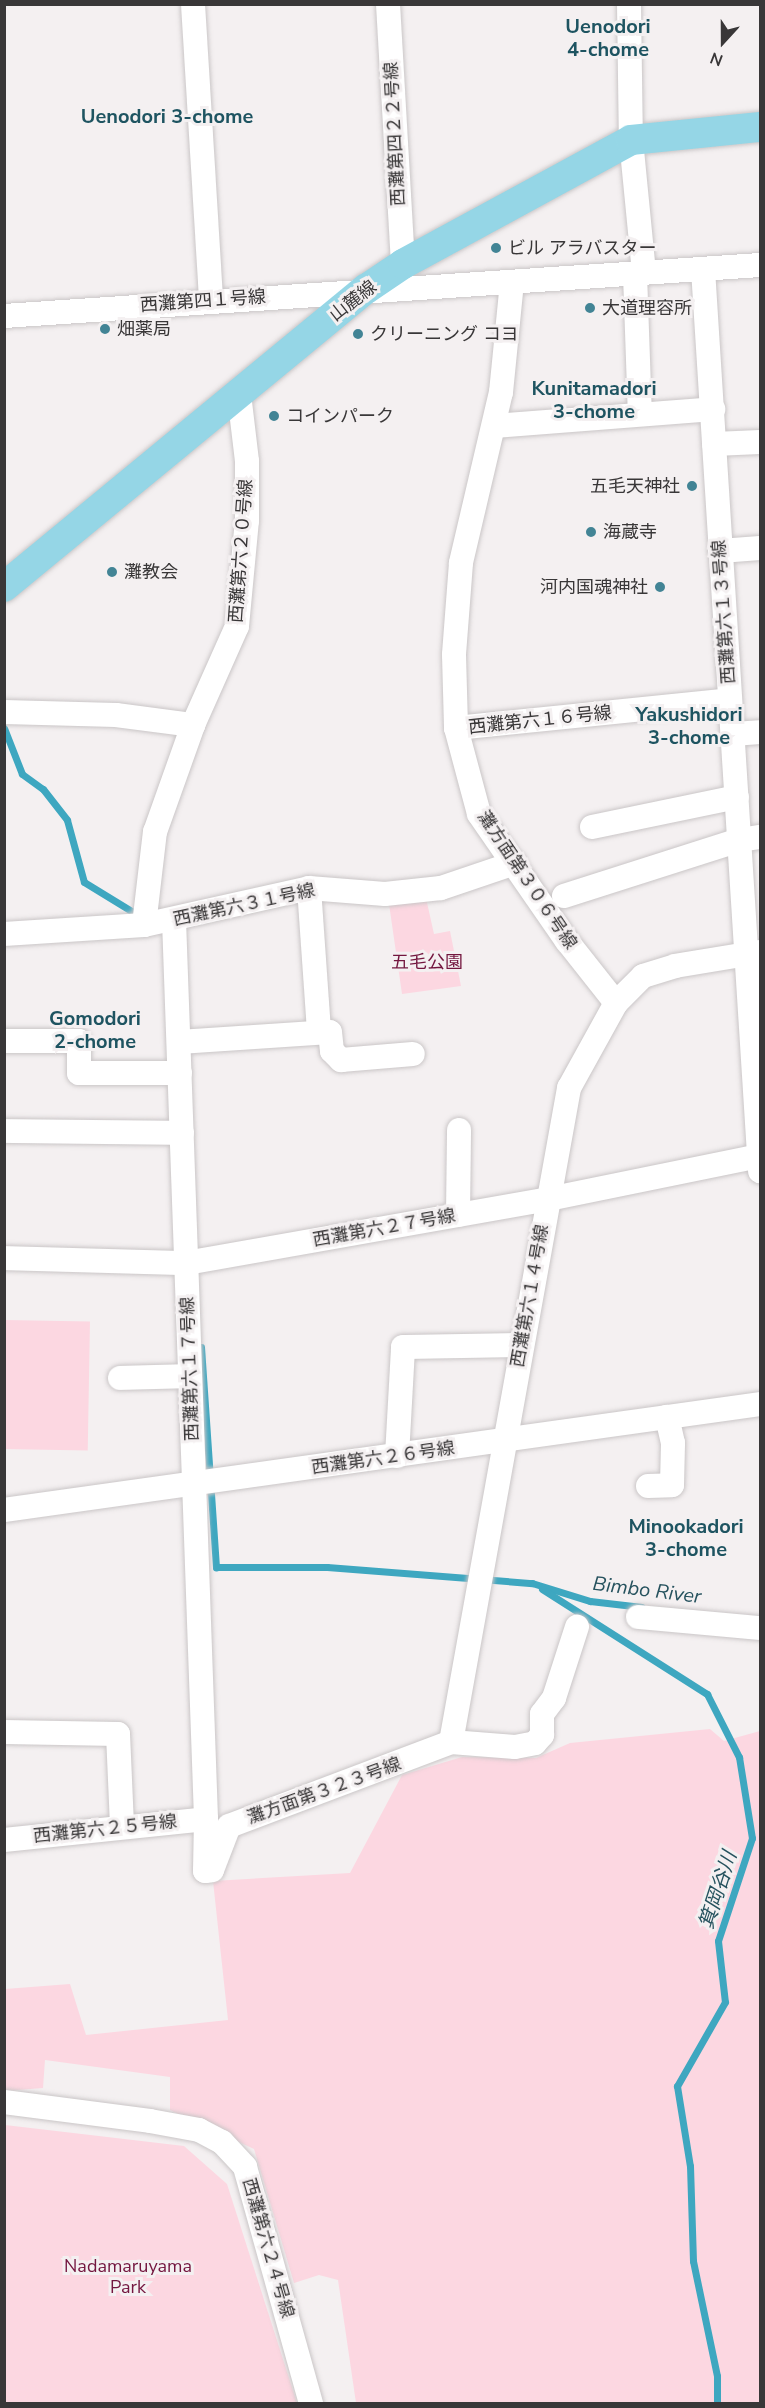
<!DOCTYPE html>
<html>
<head>
<meta charset="utf-8">
<style>
	body { margin:0 }
	#map { position:relative; width:765px; height:2408px; overflow:hidden; background:#f4f0f1; font-family:"Nunito Sans","Noto Sans JP",sans-serif }
	div>[style] { position:absolute }
	.green>* { inset:0; background:#fcd7e1; transform-origin:0 0 }
	.stream>* { height:7px; margin:-3.5px; padding:0 3.5px; transform-origin:3.5px; border-radius:3.5px; background:#3ea7c0 }
	.roads { filter:drop-shadow(0 0 2px #cac6c7) drop-shadow(0 0 2px #cac6c7) }
	.minor>* { height:24px; margin:-12px; padding:0 12px; transform-origin:12px; border-radius:12px; background:#fff }
	.major>* { height:30px; margin:-15px; padding:0 15px; transform-origin:15px; border-radius:15px; background:#95d6e6 }
	.dots>* { width:16px; height:16px; translate:-50% -50%; box-sizing:border-box; border:3px solid #f4f0f1; border-radius:50% }
	span { translate:-50% -50%; white-space:nowrap; text-align:center; line-height:1.15; -webkit-text-stroke:6px #f4f0f1; paint-order:stroke }
	.street-label { font-size:18px; color:#393738 }
	.poi-label { font-size:18px; color:#393738 }
	.left { translate:0 -50%; text-align:left }
	.right { translate:-100% -50%; text-align:right }
	.park-label { font-size:18px; color:#73163f }
	.neighbourhood-label { font-size:20px; color:#1e5461; font-weight:700 }
	.water-label { font-size:20px; color:#26525e; font-style:italic }
	.frame { position:absolute; inset:0; border:6px solid #393738; pointer-events:none }
	.north { position:absolute; left:693px; top:12px; width:60px; height:60px; -webkit-text-stroke:4px #f4f0f1; paint-order:stroke; rotate:201deg; font-size:16px; font-weight:700; line-height:24px; text-align:center; color:#393738 }
	.north::after { content:''; display:block; margin:auto; width:21px; height:27px; background:#393738; clip-path:polygon(50% 0,100% 100%,50% 72%,0 100%) }
</style>
</head>
<body>
<div id="map">
	<div class="green">
		<i style="clip-path:polygon(426px 898px,434px 934px,450px 931px,461px 986px,402px 994px,389px 904px)"></i>
		<i style="left:5px;top:1320px;width:85px;height:129px;rotate:1deg"></i>
		<i style="clip-path:polygon(710px 1729px,724px 1741px,760px 1731px,760px 2403px,356px 2403px,338px 2280px,319px 2275px,294px 2283px,254px 2149px,170px 2110px,170px 2077px,45px 2060px,43px 2088px,5px 2091px,5px 1989px,70px 1984px,86px 2035px,228px 2020px,213px 1881px,350px 1873px,402px 1775px,462px 1757px,536px 1758px,570px 1743px)"></i>
		<i style="clip-path:polygon(5px 2125px,184px 2146px,227px 2184px,297px 2403px,5px 2403px)"></i>
	</div>
	<div class="stream">
		<i style="left:4px;top:728px;width:49px;rotate:68.6deg"></i>
		<i style="left:22px;top:774px;width:26px;rotate:36deg"></i>
		<i style="left:43px;top:789px;width:39px;rotate:52deg"></i>
		<i style="left:67px;top:820px;width:64px;rotate:74.7deg"></i>
		<i style="left:84px;top:882px;width:57px;rotate:31.5deg"></i>
		<i style="left:201px;top:1347px;width:221px;rotate:86.1deg"></i>
		<i style="left:216px;top:1567px;width:111px"></i>
		<i style="left:327px;top:1567px;width:206px;rotate:4.5deg"></i>
		<i style="left:532px;top:1583px;width:61px;rotate:17.2deg"></i>
		<i style="left:590px;top:1601px;width:52px;rotate:6.6deg"></i>
		<i style="left:542px;top:1589px;width:196px;rotate:32.5deg"></i>
		<i style="left:707px;top:1694px;width:71px;rotate:63.1deg"></i>
		<i style="left:739px;top:1757px;width:82px;rotate:80.9deg"></i>
		<i style="left:752px;top:1838px;width:108px;rotate:108.3deg"></i>
		<i style="left:718px;top:1941px;width:61px;rotate:83.5deg"></i>
		<i style="left:725px;top:2002px;width:97px;rotate:119.7deg"></i>
		<i style="left:677px;top:2086px;width:81px;rotate:80.8deg"></i>
		<i style="left:690px;top:2166px;width:95px;rotate:88.2deg"></i>
		<i style="left:693px;top:2261px;width:117px;rotate:78.2deg"></i>
		<i style="left:717px;top:2376px;width:28px;rotate:90deg"></i>
	</div>
	<div class="roads">
		<div class="minor">
			<i style="left:193px;top:4px;width:298px;rotate:86.5deg"></i>
			<i style="left:388px;top:4px;width:260px;rotate:86.7deg"></i>
			<i style="left:629px;top:4px;width:136px;rotate:89.2deg"></i>
			<i style="left:631px;top:140px;width:134px;rotate:84.4deg"></i>
			<i style="left:703px;top:269px;width:904px;rotate:86.38deg"></i>
			<i style="left:635px;top:274px;width:140px;rotate:88deg"></i>
			<i style="left:512px;top:282px;width:111px;rotate:95.7deg"></i>
			<i style="left:501px;top:392px;width:176px;rotate:103.2deg"></i>
			<i style="left:461px;top:563px;width:92px;rotate:94.4deg"></i>
			<i style="left:454px;top:655px;width:73px;rotate:88.4deg"></i>
			<i style="left:456px;top:728px;width:89px;rotate:75deg"></i>
			<i style="left:479px;top:814px;width:155px;rotate:55.3deg"></i>
			<i style="left:567px;top:941px;width:79px;rotate:51.7deg"></i>
			<i style="left:4px;top:316px;width:758px;rotate:-3.86deg"></i>
			<i style="left:494px;top:426px;width:220px;rotate:-4.4deg"></i>
			<i style="left:714px;top:444px;width:46px;rotate:-2.5deg"></i>
			<i style="left:720px;top:551px;width:40px;rotate:-4.3deg"></i>
			<i style="left:4px;top:712px;width:112px;rotate:1.5deg"></i>
			<i style="left:116px;top:715px;width:78px;rotate:7.4deg"></i>
			<i style="left:193px;top:725px;width:108px;rotate:-66deg"></i>
			<i style="left:237px;top:626px;width:105px;rotate:-84.6deg"></i>
			<i style="left:247px;top:521px;width:60px;rotate:-90deg"></i>
			<i style="left:247px;top:461px;width:67px;rotate:-96.8deg"></i>
			<i style="left:456px;top:728px;width:275px;rotate:-5.8deg"></i>
			<i style="left:733px;top:734px;width:27px;rotate:-4deg"></i>
			<i style="left:592px;top:827px;width:148px;rotate:-11.7deg"></i>
			<i style="left:309px;top:888px;width:144px;rotate:86deg"></i>
			<i style="left:564px;top:896px;width:185px;rotate:-17.7deg"></i>
			<i style="left:740px;top:840px;width:20px;rotate:-9deg"></i>
			<i style="left:174px;top:920px;width:900px;rotate:87.96deg"></i>
			<i style="left:206px;top:1819px;width:52px;rotate:91.1deg"></i>
			<i style="left:205px;top:1871px;width:7px;rotate:-8deg"></i>
			<i style="left:212px;top:1870px;width:47px;rotate:-68.9deg"></i>
			<i style="left:229px;top:1826px;width:237px;rotate:-20.7deg"></i>
			<i style="left:144px;top:925px;width:94px;rotate:-83.3deg"></i>
			<i style="left:155px;top:832px;width:114px;rotate:-70.4deg"></i>
			<i style="left:4px;top:934px;width:140px;rotate:-3.7deg"></i>
			<i style="left:144px;top:925px;width:169px;rotate:-12.6deg"></i>
			<i style="left:309px;top:888px;width:76px;rotate:4.5deg"></i>
			<i style="left:385px;top:894px;width:56px;rotate:-6.1deg"></i>
			<i style="left:441px;top:888px;width:78px;rotate:-18.7deg"></i>
			<i style="left:4px;top:1041px;width:75px"></i>
			<i style="left:79px;top:1041px;width:32px;rotate:90deg"></i>
			<i style="left:79px;top:1073px;width:101px"></i>
			<i style="left:179px;top:1042px;width:151px;rotate:-3.8deg"></i>
			<i style="left:330px;top:1032px;width:19px;rotate:84deg"></i>
			<i style="left:332px;top:1051px;width:13px;rotate:45deg"></i>
			<i style="left:341px;top:1060px;width:72px;rotate:-4.8deg"></i>
			<i style="left:4px;top:1131px;width:178px;rotate:0.6deg"></i>
			<i style="left:458px;top:1215px;width:85px;rotate:-89.3deg"></i>
			<i style="left:4px;top:1258px;width:182px;rotate:1.6deg"></i>
			<i style="left:186px;top:1263px;width:368px;rotate:-10deg"></i>
			<i style="left:548px;top:1199px;width:216px;rotate:-11.5deg"></i>
			<i style="left:120px;top:1378px;width:70px;rotate:-1.6deg"></i>
			<i style="left:397px;top:1456px;width:109px;rotate:-86.8deg"></i>
			<i style="left:403px;top:1347px;width:119px;rotate:-1deg"></i>
			<i style="left:648px;top:1486px;width:24px;rotate:-2deg"></i>
			<i style="left:672px;top:1485px;width:42px;rotate:-88.6deg"></i>
			<i style="left:673px;top:1443px;width:27px;rotate:-103deg"></i>
			<i style="left:4px;top:1510px;width:763px;rotate:-7.98deg"></i>
			<i style="left:638px;top:1617px;width:122px;rotate:5.2deg"></i>
			<i style="left:4px;top:1732px;width:114px;rotate:1deg"></i>
			<i style="left:118px;top:1734px;width:91px;rotate:87.5deg"></i>
			<i style="left:451px;top:1742px;width:665px;rotate:-79.77deg"></i>
			<i style="left:569px;top:1088px;width:97px;rotate:-61.1deg"></i>
			<i style="left:616px;top:1003px;width:38px;rotate:-45deg"></i>
			<i style="left:643px;top:976px;width:34px;rotate:-17deg"></i>
			<i style="left:675px;top:966px;width:86px;rotate:-9.4deg"></i>
			<i style="left:451px;top:1742px;width:64px;rotate:4.5deg"></i>
			<i style="left:515px;top:1747px;width:20px;rotate:-11deg"></i>
			<i style="left:535px;top:1743px;width:11px;rotate:-49deg"></i>
			<i style="left:542px;top:1735px;width:21px;rotate:-90deg"></i>
			<i style="left:542px;top:1714px;width:20px;rotate:-53deg"></i>
			<i style="left:554px;top:1698px;width:75px;rotate:-72.1deg"></i>
			<i style="left:4px;top:1840px;width:203px;rotate:-5.9deg"></i>
			<i style="left:4px;top:2102px;width:147px;rotate:7.4deg"></i>
			<i style="left:150px;top:2121px;width:50px;rotate:10.4deg"></i>
			<i style="left:199px;top:2130px;width:26px;rotate:28deg"></i>
			<i style="left:222px;top:2142px;width:34px;rotate:47deg"></i>
			<i style="left:245px;top:2167px;width:246px;rotate:74.4deg"></i>
		</div>
		<div class="major">
			<i style="left:4px;top:587px;width:469px;rotate:-39.5deg"></i>
			<i style="left:366px;top:289px;width:45px;rotate:-34deg"></i>
			<i style="left:403px;top:264px;width:260px;rotate:-28.5deg"></i>
			<i style="left:631px;top:140px;width:130px;rotate:-5.8deg"></i>
		</div>
	</div>
	<div class="dots">
		<i style="left:496px;top:248px;background:#428495"></i>
		<i style="left:590px;top:308px;background:#428495"></i>
		<i style="left:105px;top:329px;background:#428495"></i>
		<i style="left:358px;top:334px;background:#428495"></i>
		<i style="left:274px;top:416px;background:#428495"></i>
		<i style="left:692px;top:486px;background:#428495"></i>
		<i style="left:591px;top:532px;background:#428495"></i>
		<i style="left:112px;top:572px;background:#428495"></i>
		<i style="left:660px;top:587px;background:#428495"></i>
	</div>
	<div class="street-label">
		<span style="left:395px;top:134px;rotate:-93deg">西灘第四２２号線</span>
		<span style="left:203px;top:301px;rotate:-4deg">西灘第四１号線</span>
		<span style="left:353px;top:301px;rotate:-38deg">山麓線</span>
		<span style="left:241px;top:551px;rotate:-86deg">西灘第六２０号線</span>
		<span style="left:724px;top:612px;rotate:-94deg">西灘第六１３号線</span>
		<span style="left:540px;top:720px;rotate:-6deg">西灘第六１６号線</span>
		<span style="left:527px;top:880px;rotate:56deg">灘方面第３０６号線</span>
		<span style="left:244px;top:905px;rotate:-12deg">西灘第六３１号線</span>
		<span style="left:384px;top:1228px;rotate:-10deg">西灘第六２７号線</span>
		<span style="left:530px;top:1296px;rotate:-80deg">西灘第六１４号線</span>
		<span style="left:190px;top:1369px;rotate:-92deg">西灘第六１７号線</span>
		<span style="left:383px;top:1458px;rotate:-8deg">西灘第六２６号線</span>
		<span style="left:324px;top:1791px;rotate:-20deg">灘方面第３２３号線</span>
		<span style="left:105px;top:1829px;rotate:-6deg">西灘第六２５号線</span>
		<span style="left:268px;top:2248px;rotate:74deg">西灘第六２４号線</span>
	</div>
	<div class="poi-label">
		<span class="left" style="left:508px;top:248px">ビル アラバスター</span>
		<span class="left" style="left:602px;top:308px">大道理容所</span>
		<span class="left" style="left:117px;top:329px">畑薬局</span>
		<span class="left" style="left:370px;top:334px">クリーニング コヨ</span>
		<span class="left" style="left:286px;top:416px">コインパーク</span>
		<span class="right" style="left:680px;top:486px">五毛天神社</span>
		<span class="left" style="left:603px;top:532px">海蔵寺</span>
		<span class="left" style="left:124px;top:572px">灘教会</span>
		<span class="right" style="left:648px;top:587px">河内国魂神社</span>
	</div>
	<div class="park-label">
		<span style="left:427px;top:962px">五毛公園</span>
		<span style="left:128px;top:2277px">Nadamaruyama<br>Park</span>
	</div>
	<div class="neighbourhood-label">
		<span style="left:608px;top:38px">Uenodori<br>4-chome</span>
		<span style="left:167px;top:116px">Uenodori 3-chome</span>
		<span style="left:594px;top:400px">Kunitamadori<br>3-chome</span>
		<span style="left:689px;top:726px">Yakushidori<br>3-chome</span>
		<span style="left:95px;top:1030px">Gomodori<br>2-chome</span>
		<span style="left:686px;top:1538px">Minookadori<br>3-chome</span>
	</div>
	<div class="water-label">
		<span style="left:647px;top:1590px;rotate:7deg">Bimbo River</span>
		<span style="left:718px;top:1890px;rotate:-72deg">箕岡谷川</span>
	</div>
	<div class="frame"></div>
	<div class="north">N</div>
</div>
</body>
</html>
